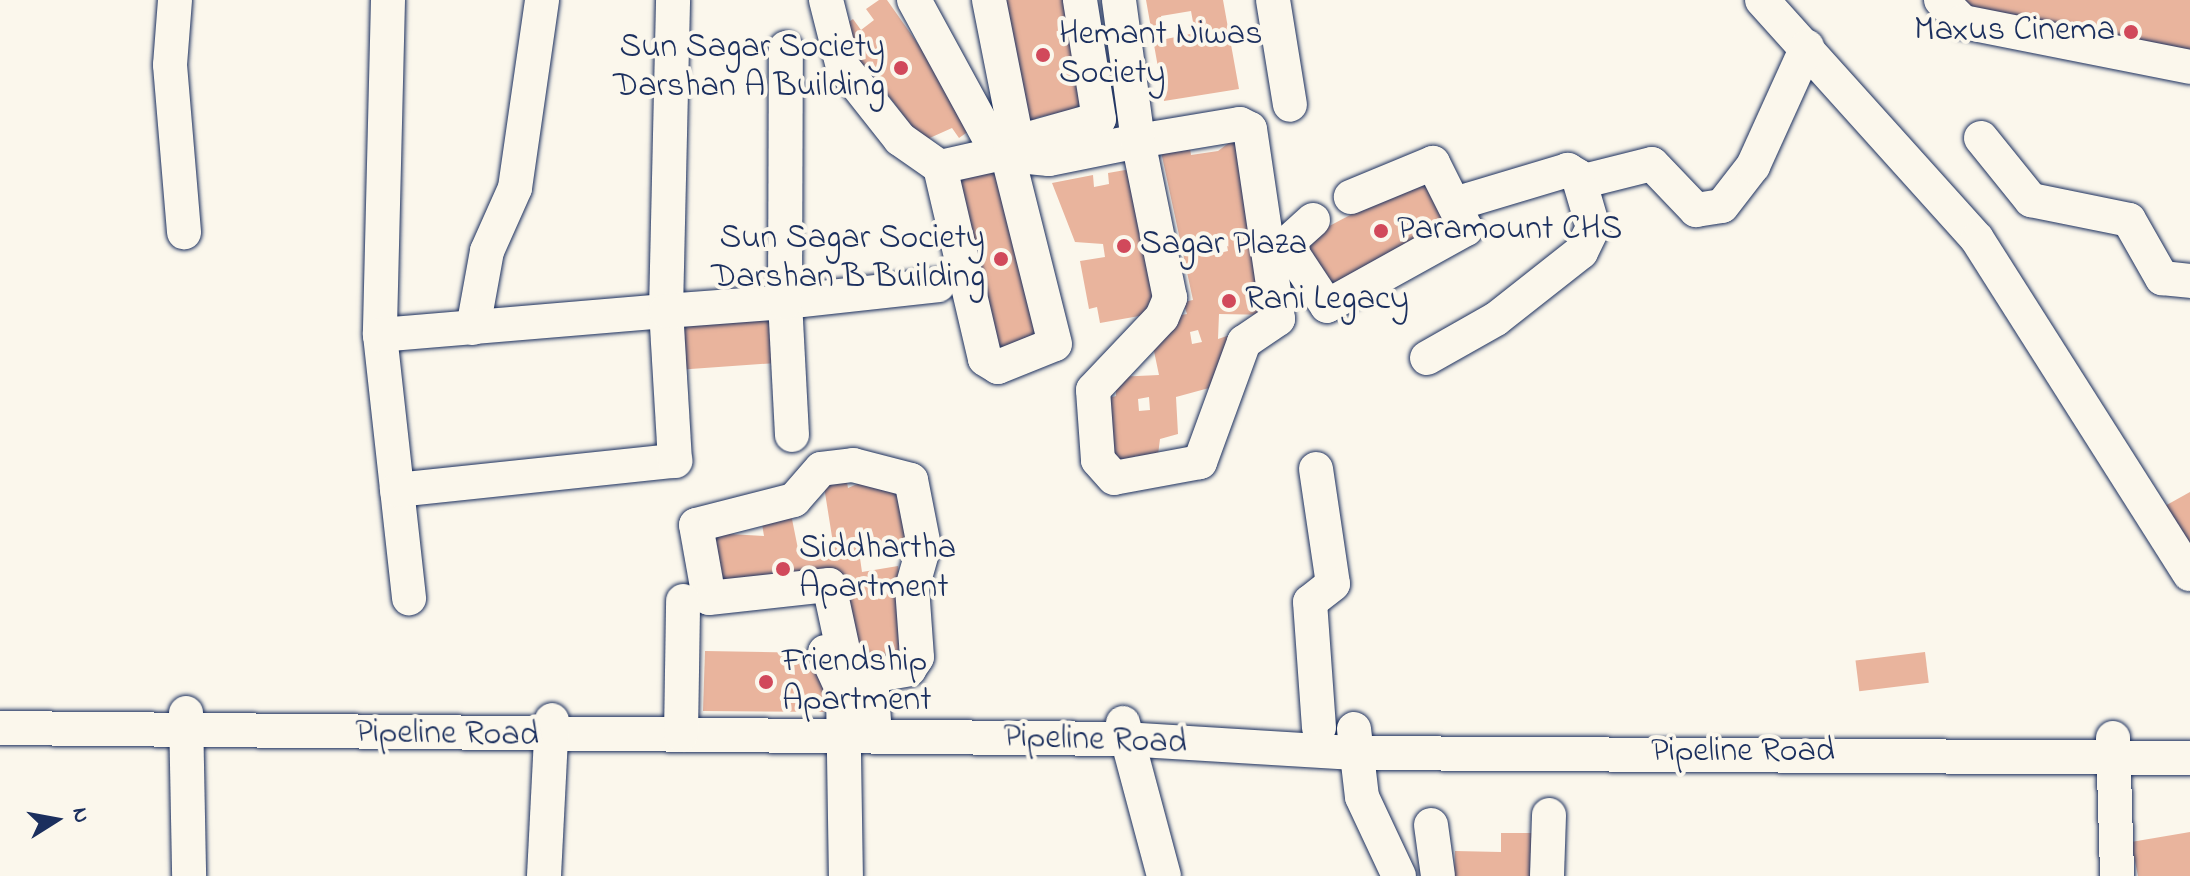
<!DOCTYPE html>
<html>
<head>
<meta charset="utf-8">
<style>
	body { margin:0 }
	#map { position:relative; width:2190px; height:876px; overflow:hidden; background:#fbf7ec; font-family:"Indie Flower",sans-serif }
	div>[style] { position:absolute }
	.building>* { inset:0; background:#e9b49d; transform-origin:0 0 }
	.roads { filter:drop-shadow(0 0 2px #1b2f5e) drop-shadow(0 0 2px #1b2f5e) }
	.minor>* { height:34px; margin:-17px; padding:0 17px; transform-origin:17px; border-radius:17px; background:#fbf7ec }
	.dots>* { width:22px; height:22px; translate:-50% -50%; box-sizing:border-box; border:4px solid #fbf7ec; border-radius:50% }
	span { translate:-50% -50%; white-space:nowrap; text-align:center; line-height:1.15; -webkit-text-stroke:8px #fbf7ec; paint-order:stroke }
	.poi-label { font-size:34px; color:#1b2f5e }
	.right { translate:-100% -50%; text-align:right }
	.left { translate:0 -50%; text-align:left }
	.street-label { font-size:34px; color:#1b2f5e }
	.north { position:absolute; left:16px; top:780px; width:80px; height:80px; -webkit-text-stroke:6px #fbf7ec; paint-order:stroke; rotate:79deg; font-size:22px; font-weight:700; line-height:32px; text-align:center; color:#1b2f5e }
	.north::after { content:''; display:block; margin:auto; width:28px; height:36px; background:#1b2f5e; clip-path:polygon(50% 0,100% 100%,50% 72%,0 100%) }
</style>
</head>
<body>
<div id="map">
	<div class="building">
		<i style="clip-path:polygon(879px 0,887px 0,976px 126px,959px 138px,952px 128px,923px 141px,865px 65px,859px 71px,839px 29px,853px 19px,861px 30px,874px 20px,866px 9px)"></i>
		<i style="clip-path:polygon(996px 0,1069px 0,1093px 120px,1070px 110px,1036px 118px,1039px 134px,1019px 138px)"></i>
		<i style="clip-path:polygon(evenodd,1146px 0,1223px 0,1239px 89px,1164px 101px,1146px 0,1191px 11px,1195px 33px,1166px 39px,1161px 16px,1191px 11px)"></i>
		<i style="clip-path:polygon(1954px 0,2190px 0,2190px 55px,1956px 9px)"></i>
		<i style="clip-path:polygon(evenodd,1242px 133px,1273px 315px,1219px 314px,1218px 339px,1230px 335px,1221px 376px,1209px 388px,1176px 397px,1178px 434px,1160px 439px,1157px 463px,1136px 456px,1112px 469px,1099px 401px,1116px 396px,1116px 377px,1159px 375px,1151px 337px,1169px 317px,1187px 314px,1183px 302px,1193px 300px,1160px 147px,1189px 141px,1191px 155px,1218px 151px,1242px 133px,1226px 240px,1228px 251px,1215px 254px,1213px 242px,1226px 240px,1242px 133px,1198px 330px,1202px 342px,1192px 344px,1190px 332px,1198px 330px,1242px 133px,1149px 397px,1150px 410px,1139px 411px,1138px 399px,1149px 397px)"></i>
		<i style="left:1000px;top:162px;width:186px;height:52px;rotate:74deg"></i>
		<i style="clip-path:polygon(1131px 169px,1156px 313px,1100px 323px,1097px 307px,1089px 309px,1080px 261px,1105px 257px,1103px 244px,1075px 242px,1052px 183px,1093px 175px,1094px 187px,1109px 184px,1108px 173px)"></i>
		<i style="left:1431px;top:172px;width:58px;height:155px;rotate:62deg"></i>
		<i style="left:774px;top:317px;width:46px;height:101px;rotate:86deg"></i>
		<i style="clip-path:polygon(845px 471px,848px 488px,864px 481px,911px 486px,920px 549px,859px 551px,862px 572px,898px 566px,908px 632px,903px 647px,882px 660px,852px 655px,838px 576px,709px 595px,699px 535px,727px 523px,729px 534px,764px 536px,762px 524px,790px 509px,799px 554px,820px 550px,833px 543px,822px 474px)"></i>
		<i style="clip-path:polygon(2190px 492px,2190px 548px,2163px 507px)"></i>
		<i style="clip-path:polygon(705px 651px,817px 653px,839px 712px,703px 711px)"></i>
		<i style="left:1925px;top:652px;width:31px;height:70px;rotate:83deg"></i>
		<i style="clip-path:polygon(2190px 832px,2190px 876px,2138px 876px,2131px 842px)"></i>
		<i style="clip-path:polygon(1501px 833px,1540px 833px,1539px 876px,1454px 876px,1455px 851px,1501px 852px)"></i>
	</div>
	<div class="roads">
		<div class="minor">
			<i style="left:175px;top:0;width:65px;rotate:94.4deg"></i>
			<i style="left:170px;top:65px;width:168px;rotate:85.2deg"></i>
			<i style="left:388px;top:0;width:335px;rotate:91.4deg"></i>
			<i style="left:380px;top:335px;width:265px;rotate:83.7deg"></i>
			<i style="left:826px;top:0;width:69px;rotate:75.8deg"></i>
			<i style="left:843px;top:67px;width:92px;rotate:51.6deg"></i>
			<i style="left:900px;top:139px;width:49px;rotate:35deg"></i>
			<i style="left:940px;top:167px;width:59px;rotate:-12.6deg"></i>
			<i style="left:998px;top:154px;width:51px;rotate:5.6deg"></i>
			<i style="left:1049px;top:159px;width:91px;rotate:-11.4deg"></i>
			<i style="left:1138px;top:141px;width:103px;rotate:-9.5deg"></i>
			<i style="left:1240px;top:124px;width:11px;rotate:27deg"></i>
			<i style="left:1250px;top:129px;width:192px;rotate:81.6deg"></i>
			<i style="left:1278px;top:319px;width:41px;rotate:145.9deg"></i>
			<i style="left:1244px;top:342px;width:128px;rotate:110.1deg"></i>
			<i style="left:1200px;top:462px;width:87px;rotate:169.5deg"></i>
			<i style="left:1114px;top:478px;width:24px;rotate:-132deg"></i>
			<i style="left:1098px;top:460px;width:70px;rotate:-94.1deg"></i>
			<i style="left:1093px;top:390px;width:100px;rotate:-46.6deg"></i>
			<i style="left:1162px;top:317px;width:21px;rotate:-67deg"></i>
			<i style="left:1170px;top:298px;width:160px;rotate:-101.5deg"></i>
			<i style="left:1138px;top:141px;width:142px;rotate:-97.7deg"></i>
			<i style="left:914px;top:0;width:175px;rotate:61.4deg"></i>
			<i style="left:989px;top:0;width:145px;rotate:78.8deg"></i>
			<i style="left:1017px;top:142px;width:85px;rotate:-15.7deg"></i>
			<i style="left:1099px;top:119px;width:121px;rotate:-99.1deg"></i>
			<i style="left:1273px;top:0;width:106px;rotate:80.8deg"></i>
			<i style="left:1762px;top:0;width:321px;rotate:48deg"></i>
			<i style="left:1977px;top:239px;width:397px;rotate:57.6deg"></i>
			<i style="left:1941px;top:0;width:31px;rotate:45deg"></i>
			<i style="left:1963px;top:22px;width:231px;rotate:11.2deg"></i>
			<i style="left:1981px;top:138px;width:80px;rotate:51.1deg"></i>
			<i style="left:2031px;top:200px;width:100px;rotate:11.5deg"></i>
			<i style="left:2129px;top:220px;width:67px;rotate:60.4deg"></i>
			<i style="left:2162px;top:278px;width:28px;rotate:6deg"></i>
			<i style="left:940px;top:167px;width:197px;rotate:76.8deg"></i>
			<i style="left:985px;top:359px;width:15px;rotate:32deg"></i>
			<i style="left:998px;top:367px;width:61px;rotate:-22deg"></i>
			<i style="left:1055px;top:344px;width:193px;rotate:-104.1deg"></i>
			<i style="left:1580px;top:182px;width:74px;rotate:-14deg"></i>
			<i style="left:1652px;top:164px;width:64px;rotate:46.3deg"></i>
			<i style="left:1696px;top:210px;width:26px;rotate:-9deg"></i>
			<i style="left:1722px;top:206px;width:51px;rotate:-52.2deg"></i>
			<i style="left:1753px;top:166px;width:131px;rotate:-65.6deg"></i>
			<i style="left:1313px;top:220px;width:36px;rotate:138deg"></i>
			<i style="left:1286px;top:244px;width:74px;rotate:56.5deg"></i>
			<i style="left:1327px;top:306px;width:159px;rotate:-29deg"></i>
			<i style="left:1466px;top:229px;width:74px;rotate:-116.6deg"></i>
			<i style="left:1433px;top:163px;width:89px;rotate:157.5deg"></i>
			<i style="left:473px;top:328px;width:78px;rotate:-79.7deg"></i>
			<i style="left:487px;top:251px;width:69px;rotate:-66deg"></i>
			<i style="left:515px;top:188px;width:190px;rotate:-81.8deg"></i>
			<i style="left:380px;top:335px;width:287px;rotate:-4.8deg"></i>
			<i style="left:666px;top:311px;width:311px;rotate:-88.7deg"></i>
			<i style="left:1427px;top:358px;width:79px;rotate:-29.5deg"></i>
			<i style="left:1496px;top:319px;width:108px;rotate:-38.2deg"></i>
			<i style="left:1581px;top:252px;width:28px;rotate:-64deg"></i>
			<i style="left:1593px;top:227px;width:53px;rotate:-106.4deg"></i>
			<i style="left:1578px;top:176px;width:12px;rotate:-149deg"></i>
			<i style="left:1568px;top:170px;width:115px;rotate:163.3deg"></i>
			<i style="left:792px;top:435px;width:133px;rotate:-93deg"></i>
			<i style="left:785px;top:302px;width:154px;rotate:-6.3deg"></i>
			<i style="left:1316px;top:469px;width:116px;rotate:81.6deg"></i>
			<i style="left:1333px;top:584px;width:29px;rotate:142deg"></i>
			<i style="left:1310px;top:602px;width:126px;rotate:85.9deg"></i>
			<i style="left:397px;top:490px;width:280px;rotate:-6deg"></i>
			<i style="left:675px;top:461px;width:150px;rotate:-93.4deg"></i>
			<i style="left:666px;top:311px;width:119px;rotate:-4.3deg"></i>
			<i style="left:785px;top:302px;width:254px;rotate:-89.8deg"></i>
			<i style="left:825px;top:652px;width:43px;rotate:65.2deg"></i>
			<i style="left:843px;top:691px;width:185px;rotate:89.1deg"></i>
			<i style="left:871px;top:676px;width:39px;rotate:-10deg"></i>
			<i style="left:909px;top:669px;width:14px;rotate:-56deg"></i>
			<i style="left:917px;top:657px;width:69px;rotate:-94.1deg"></i>
			<i style="left:912px;top:588px;width:44px;rotate:-74.1deg"></i>
			<i style="left:924px;top:546px;width:67px;rotate:-101.1deg"></i>
			<i style="left:911px;top:480px;width:60px;rotate:-165.5deg"></i>
			<i style="left:853px;top:465px;width:32px;rotate:173deg"></i>
			<i style="left:821px;top:469px;width:41px;rotate:131.1deg"></i>
			<i style="left:794px;top:500px;width:101px;rotate:165.7deg"></i>
			<i style="left:696px;top:525px;width:74px;rotate:79.9deg"></i>
			<i style="left:709px;top:598px;width:121px;rotate:-6.2deg"></i>
			<i style="left:829px;top:585px;width:76px;rotate:77.8deg"></i>
			<i style="left:845px;top:659px;width:31px;rotate:33deg"></i>
			<i style="left:871px;top:676px;width:60px;rotate:86.2deg"></i>
			<i style="left:186px;top:713px;width:163px;rotate:88.9deg"></i>
			<i style="left:1123px;top:723px;width:158px;rotate:75deg"></i>
			<i style="left:0;top:728px;width:1124px;rotate:0.56deg"></i>
			<i style="left:1124px;top:739px;width:231px;rotate:3.5deg"></i>
			<i style="left:1355px;top:753px;width:835px;rotate:0.34deg"></i>
			<i style="left:1354px;top:729px;width:68px;rotate:83.3deg"></i>
			<i style="left:1362px;top:797px;width:87px;rotate:64.9deg"></i>
			<i style="left:681px;top:735px;width:134px;rotate:-89.1deg"></i>
			<i style="left:2113px;top:738px;width:138px;rotate:88.3deg"></i>
			<i style="left:1431px;top:825px;width:51px;rotate:82.2deg"></i>
			<i style="left:544px;top:876px;width:156px;rotate:-87.1deg"></i>
			<i style="left:1547px;top:876px;width:61px;rotate:-88.1deg"></i>
		</div>
	</div>
	<div class="dots">
		<i style="left:2131px;top:32px;background:#d1495b"></i>
		<i style="left:1043px;top:55px;background:#d1495b"></i>
		<i style="left:901px;top:68px;background:#d1495b"></i>
		<i style="left:1381px;top:231px;background:#d1495b"></i>
		<i style="left:1124px;top:246px;background:#d1495b"></i>
		<i style="left:1001px;top:259px;background:#d1495b"></i>
		<i style="left:1229px;top:301px;background:#d1495b"></i>
		<i style="left:783px;top:569px;background:#d1495b"></i>
		<i style="left:766px;top:682px;background:#d1495b"></i>
	</div>
	<div class="poi-label">
		<span class="right" style="left:2115px;top:32px">Maxus Cinema</span>
		<span class="left" style="left:1059px;top:55px">Hemant Niwas<br>Society</span>
		<span class="right" style="left:885px;top:68px">Sun Sagar Society<br>Darshan A Building</span>
		<span class="left" style="left:1397px;top:231px">Paramount CHS</span>
		<span class="right" style="left:985px;top:259px">Sun Sagar Society<br>Darshan B Building</span>
		<span class="left" style="left:1140px;top:246px">Sagar Plaza</span>
		<span class="left" style="left:1245px;top:301px">Rani Legacy</span>
		<span class="left" style="left:799px;top:569px">Siddhartha<br>Apartment</span>
		<span class="left" style="left:782px;top:682px">Friendship<br>Apartment</span>
	</div>
	<div class="street-label">
		<span style="left:447px;top:735px;rotate:1deg">Pipeline Road</span>
		<span style="left:1095px;top:741px;rotate:2deg">Pipeline Road</span>
		<span style="left:1743px;top:753px">Pipeline Road</span>
	</div>
	<div class="north">N</div>
</div>
</body>
</html>
